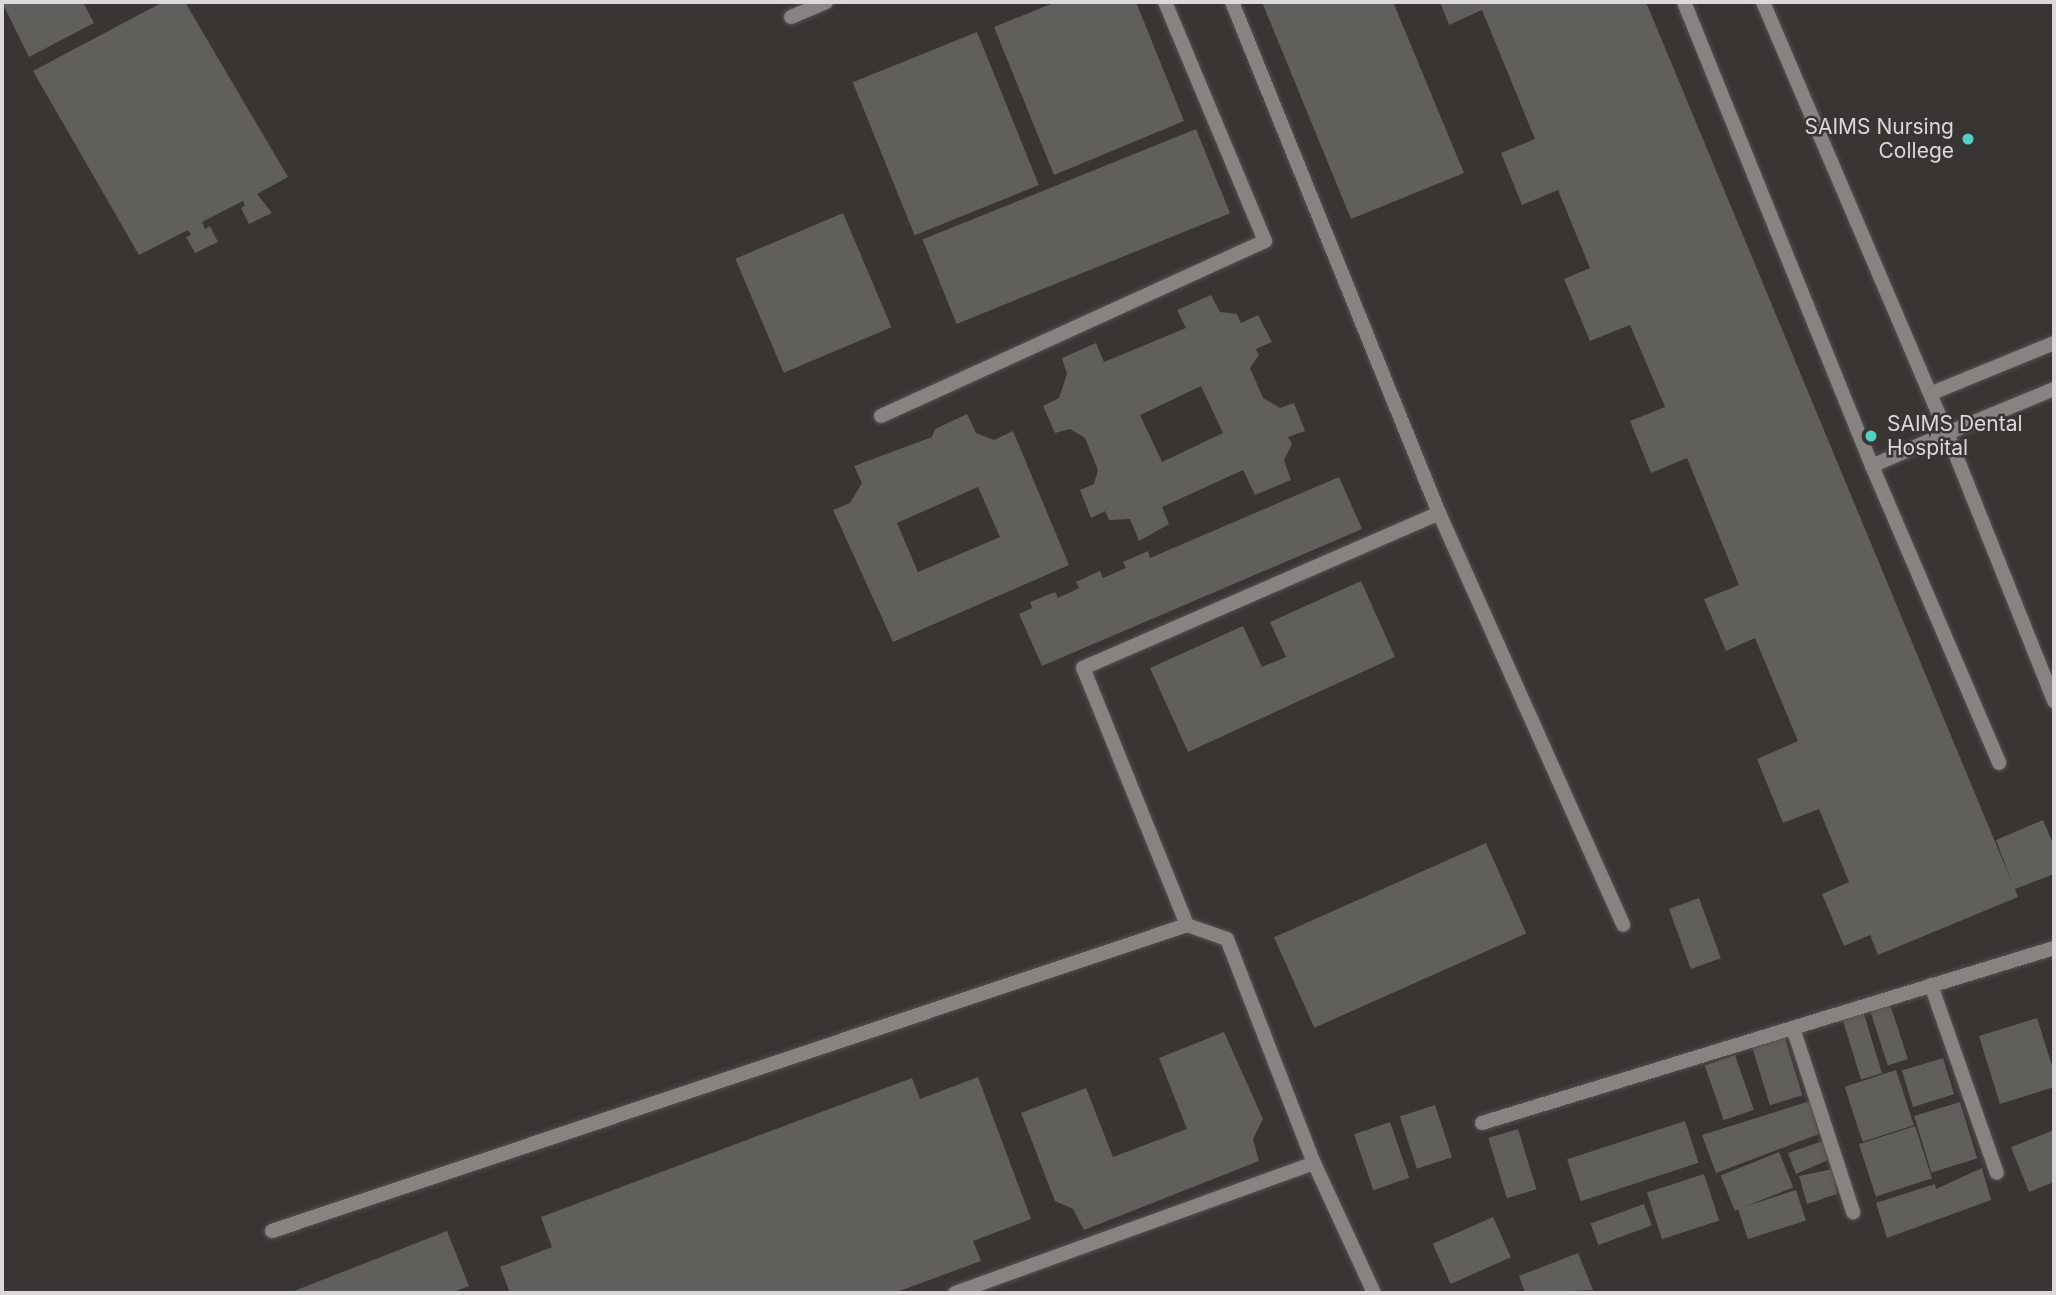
<!DOCTYPE html>
<html>
<head>
<meta charset="utf-8">
<style>
	body { margin:0 }
	#map { position:relative; width:2056px; height:1295px; overflow:hidden; background:#383533; font-family:Inter,sans-serif }
	div>[style] { position:absolute }
	.building>* { inset:0; background:#615f5c; transform-origin:0 0 }
	.roads { filter:drop-shadow(0 0 2px #545250) drop-shadow(0 0 2px #545250) }
	.service>* { height:14px; margin:-7px; padding:0 7px; transform-origin:7px; border-radius:7px; background:#868380 }
	.minor>* { height:14px; margin:-7px; padding:0 7px; transform-origin:7px; border-radius:7px; background:#868380 }
	.dots>* { width:19px; height:19px; translate:-50% -50%; box-sizing:border-box; border:4px solid #383533; border-radius:50% }
	span { translate:-50% -50%; white-space:nowrap; text-align:center; line-height:1.15; -webkit-text-stroke:5px #383533; paint-order:stroke }
	.poi-label { font-size:21px; color:#dbd9d8 }
	.right { translate:-100% -50%; text-align:right }
	.left { translate:0 -50%; text-align:left }
	.frame { position:absolute; inset:0; border:4px solid #dbd9d8; pointer-events:none }
</style>
</head>
<body>
<div id="map">
	<div class="building">
		<i style="clip-path:polygon(2px 2px,83px 2px,94px 23px,29px 57px)"></i>
		<i style="clip-path:polygon(163px 2px,185px 2px,288px 177px,257px 194px,272px 213px,249px 224px,241px 208px,245px 206px,243px 201px,202px 222px,205px 229px,210px 226px,218px 242px,195px 253px,186px 237px,191px 235px,188px 230px,139px 255px,33px 71px)"></i>
		<i style="clip-path:polygon(1056px 2px,1136px 2px,1184px 121px,1054px 175px,994px 27px)"></i>
		<i style="clip-path:polygon(1262px 2px,1393px 2px,1464px 173px,1351px 219px)"></i>
		<i style="clip-path:polygon(1440px 2px,1646px 2px,2013px 885px,1996px 840px,2043px 820px,2054px 846px,2054px 874px,2015px 889px,2018px 897px,1878px 955px,1870px 935px,1844px 946px,1822px 894px,1849px 882px,1819px 809px,1783px 823px,1757px 759px,1798px 741px,1755px 638px,1726px 651px,1704px 599px,1739px 585px,1687px 458px,1651px 473px,1630px 421px,1665px 407px,1630px 325px,1590px 341px,1564px 279px,1590px 268px,1558px 190px,1522px 205px,1501px 153px,1535px 139px,1482px 10px,1449px 25px)"></i>
		<i style="left:977px;top:32px;width:165px;height:134px;rotate:68deg"></i>
		<i style="left:1196px;top:129px;width:91px;height:295px;rotate:68deg"></i>
		<i style="left:843px;top:213px;width:124px;height:117px;rotate:67deg"></i>
		<i style="clip-path:polygon(evenodd,1211px 295px,1220px 312px,1237px 314px,1241px 323px,1258px 315px,1272px 342px,1256px 349px,1259px 355px,1250px 368px,1263px 398px,1280px 408px,1294px 403px,1305px 431px,1288px 437px,1292px 444px,1284px 460px,1291px 480px,1255px 495px,1243px 470px,1162px 507px,1169px 524px,1139px 541px,1130px 519px,1109px 520px,1105px 511px,1091px 518px,1080px 490px,1094px 484px,1098px 470px,1085px 438px,1070px 429px,1055px 433px,1043px 406px,1059px 398px,1067px 374px,1062px 358px,1096px 343px,1104px 362px,1186px 328px,1177px 310px,1211px 295px,1201px 386px,1223px 433px,1162px 462px,1140px 415px,1201px 386px)"></i>
		<i style="clip-path:polygon(evenodd,967px 414px,976px 433px,994px 440px,1013px 431px,1069px 565px,893px 642px,833px 510px,850px 503px,862px 483px,854px 466px,932px 437px,935px 429px,967px 414px,978px 487px,1000px 537px,918px 572px,897px 523px,978px 487px)"></i>
		<i style="clip-path:polygon(1339px 477px,1362px 529px,1042px 666px,1019px 614px,1032px 608px,1030px 602px,1055px 592px,1058px 598px,1079px 588px,1076px 582px,1100px 571px,1103px 578px,1126px 568px,1123px 562px,1148px 551px,1150px 558px)"></i>
		<i style="clip-path:polygon(1361px 581px,1395px 657px,1188px 752px,1150px 668px,1243px 626px,1262px 667px,1286px 657px,1270px 622px)"></i>
		<i style="left:1486px;top:843px;width:99px;height:232px;rotate:66deg"></i>
		<i style="left:1699px;top:898px;width:64px;height:32px;rotate:70deg"></i>
		<i style="left:1889px;top:1001px;width:61px;height:21px;rotate:72deg"></i>
		<i style="left:1863px;top:1011px;width:65px;height:22px;rotate:73deg"></i>
		<i style="clip-path:polygon(2037px 1018px,2054px 1072px,2054px 1087px,2000px 1104px,1979px 1036px)"></i>
		<i style="clip-path:polygon(1224px 1032px,1263px 1119px,1253px 1139px,1259px 1161px,1084px 1230px,1073px 1209px,1055px 1201px,1021px 1113px,1086px 1088px,1113px 1157px,1187px 1129px,1159px 1058px)"></i>
		<i style="left:1784px;top:1035px;width:63px;height:34px;rotate:73deg"></i>
		<i style="left:1735px;top:1055px;width:58px;height:32px;rotate:71deg"></i>
		<i style="left:1943px;top:1058px;width:38px;height:43px;rotate:73deg"></i>
		<i style="left:1896px;top:1070px;width:58px;height:54px;rotate:72deg"></i>
		<i style="clip-path:polygon(978px 1077px,1031px 1219px,973px 1241px,981px 1261px,894px 1293px,510px 1293px,500px 1267px,552px 1247px,541px 1217px,912px 1078px,920px 1099px)"></i>
		<i style="clip-path:polygon(1810px 1101px,1819px 1134px,1716px 1173px,1702px 1135px)"></i>
		<i style="left:1960px;top:1102px;width:59px;height:48px;rotate:73deg"></i>
		<i style="left:1435px;top:1105px;width:55px;height:37px;rotate:72deg"></i>
		<i style="left:1685px;top:1121px;width:44px;height:124px;rotate:72deg"></i>
		<i style="left:1390px;top:1122px;width:59px;height:38px;rotate:71deg"></i>
		<i style="left:1915px;top:1126px;width:55px;height:59px;rotate:72deg"></i>
		<i style="left:1518px;top:1129px;width:63px;height:31px;rotate:73deg"></i>
		<i style="clip-path:polygon(2054px 1130px,2054px 1182px,2029px 1192px,2011px 1147px)"></i>
		<i style="clip-path:polygon(1823px 1141px,1828px 1160px,1796px 1174px,1788px 1153px)"></i>
		<i style="left:1779px;top:1152px;width:38px;height:63px;rotate:68deg"></i>
		<i style="clip-path:polygon(1982px 1168px,1991px 1200px,1887px 1238px,1876px 1203px,1935px 1184px,1936px 1189px)"></i>
		<i style="clip-path:polygon(1833px 1169px,1837px 1194px,1807px 1204px,1799px 1176px)"></i>
		<i style="left:1704px;top:1174px;width:49px;height:60px;rotate:72deg"></i>
		<i style="left:1796px;top:1190px;width:32px;height:61px;rotate:72deg"></i>
		<i style="left:1644px;top:1204px;width:23px;height:57px;rotate:70deg"></i>
		<i style="left:1493px;top:1217px;width:44px;height:66px;rotate:66deg"></i>
		<i style="clip-path:polygon(447px 1231px,469px 1286px,451px 1293px,289px 1293px)"></i>
		<i style="clip-path:polygon(1578px 1253px,1593px 1290px,1525px 1293px,1519px 1276px)"></i>
	</div>
	<div class="roads">
		<div class="service">
			<i style="left:1232px;top:2px;width:551px;rotate:67.95deg"></i>
			<i style="left:1439px;top:513px;width:451px;rotate:65.9deg"></i>
			<i style="left:1684px;top:2px;width:501px;rotate:67.94deg"></i>
			<i style="left:1872px;top:466px;width:323px;rotate:66.8deg"></i>
			<i style="left:1763px;top:2px;width:469px;rotate:66.9deg"></i>
			<i style="left:1947px;top:433px;width:82px;rotate:156.3deg"></i>
			<i style="left:791px;top:17px;width:38px;rotate:-23deg"></i>
			<i style="left:2054px;top:389px;width:116px;rotate:157.6deg"></i>
			<i style="left:1947px;top:433px;width:289px;rotate:68.2deg"></i>
			<i style="left:1932px;top:393px;width:132px;rotate:-22.3deg"></i>
			<i style="left:881px;top:416px;width:422px;rotate:-24.5deg"></i>
			<i style="left:1265px;top:241px;width:259px;rotate:-112.7deg"></i>
			<i style="left:1187px;top:925px;width:277px;rotate:-112deg"></i>
			<i style="left:1083px;top:668px;width:388px;rotate:-23.5deg"></i>
			<i style="left:272px;top:1231px;width:965px;rotate:-18.49deg"></i>
			<i style="left:1187px;top:925px;width:42px;rotate:19.3deg"></i>
			<i style="left:1227px;top:939px;width:240px;rotate:68.8deg"></i>
			<i style="left:1314px;top:1163px;width:143px;rotate:65.2deg"></i>
			<i style="left:955px;top:1293px;width:382px;rotate:-19.9deg"></i>
		</div>
		<div class="minor">
			<i style="left:1931px;top:985px;width:199px;rotate:70.7deg"></i>
			<i style="left:1793px;top:1028px;width:194px;rotate:71.9deg"></i>
			<i style="left:1482px;top:1123px;width:598px;rotate:-17.01deg"></i>
		</div>
	</div>
	<div class="dots">
		<i style="left:1968px;top:139px;background:#56cec3"></i>
		<i style="left:1871px;top:436px;background:#56cec3"></i>
	</div>
	<div class="poi-label">
		<span class="right" style="left:1954px;top:139px">SAIMS Nursing<br>College</span>
		<span class="left" style="left:1887px;top:436px">SAIMS Dental<br>Hospital</span>
	</div>
	<div class="frame"></div>
</div>
</body>
</html>
